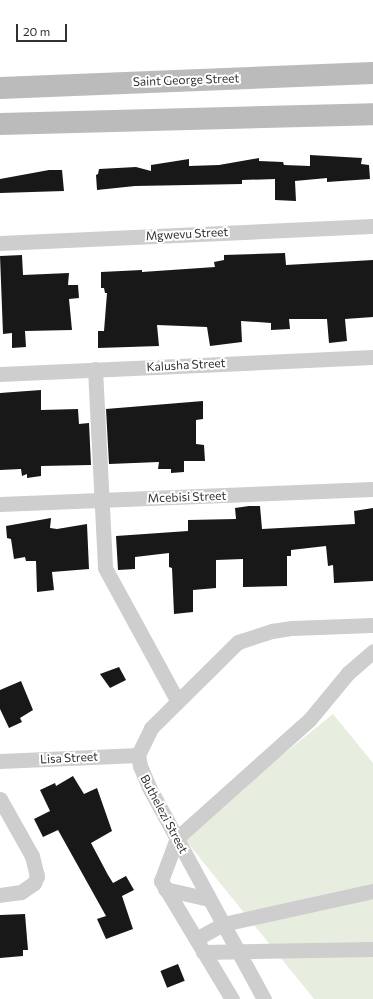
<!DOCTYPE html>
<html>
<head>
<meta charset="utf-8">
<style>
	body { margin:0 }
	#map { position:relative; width:373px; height:999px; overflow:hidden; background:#fff; font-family:Commissioner,sans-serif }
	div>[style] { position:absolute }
	.green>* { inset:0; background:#e7eedf }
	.building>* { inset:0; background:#181818; transform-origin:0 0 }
	.street>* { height:15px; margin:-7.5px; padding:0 7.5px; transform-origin:7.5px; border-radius:7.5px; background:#cecece }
	.secondary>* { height:22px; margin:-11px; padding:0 11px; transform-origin:11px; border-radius:11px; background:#bbb }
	span { translate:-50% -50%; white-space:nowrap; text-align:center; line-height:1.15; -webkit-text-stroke:4px #fff; paint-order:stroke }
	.street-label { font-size:12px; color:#313131 }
	.scale { position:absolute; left:16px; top:24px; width:51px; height:18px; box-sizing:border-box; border:2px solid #313131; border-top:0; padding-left:5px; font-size:12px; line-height:14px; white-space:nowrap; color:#313131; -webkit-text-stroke:3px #fff; paint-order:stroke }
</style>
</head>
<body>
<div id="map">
	<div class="green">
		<i style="clip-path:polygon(333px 714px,373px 763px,373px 999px,314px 999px,182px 836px)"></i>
	</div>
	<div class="building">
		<i style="clip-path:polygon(310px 155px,362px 158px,361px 164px,369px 165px,370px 179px,327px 182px,327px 178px,295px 181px,296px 201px,275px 200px,275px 179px,242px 180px,242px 184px,135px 186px,97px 190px,96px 175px,98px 174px,99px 169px,136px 167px,151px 171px,151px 165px,189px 159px,189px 166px,219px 165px,259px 158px,259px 161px,283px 162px,284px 165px,310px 166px)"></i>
		<i style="clip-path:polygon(49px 170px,62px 170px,64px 191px,0 193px,0 179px)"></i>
		<i style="clip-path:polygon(285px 253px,286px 265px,373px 260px,373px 317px,345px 319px,347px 341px,329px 343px,327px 319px,289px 319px,290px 329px,271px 330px,271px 323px,241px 321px,242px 342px,210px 346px,207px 327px,157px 325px,159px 346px,98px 348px,98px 331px,104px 331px,107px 293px,105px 293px,104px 288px,101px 288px,101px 272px,142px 270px,142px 272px,215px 267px,214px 262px,224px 260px,224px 255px)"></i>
		<i style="clip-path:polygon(22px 255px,23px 275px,69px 273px,68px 285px,78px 285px,79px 298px,69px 299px,72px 330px,25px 331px,26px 347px,12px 348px,12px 333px,3px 334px,0 256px)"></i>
		<i style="clip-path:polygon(41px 390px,41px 410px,78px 409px,79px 424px,89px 423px,91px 465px,41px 466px,41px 476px,27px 478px,27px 474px,22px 476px,21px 469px,0 470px,0 393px)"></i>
		<i style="clip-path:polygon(203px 401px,203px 419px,196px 420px,196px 444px,204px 445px,205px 461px,184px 461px,184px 472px,171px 473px,171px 469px,158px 469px,159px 462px,109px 464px,106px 409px)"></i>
		<i style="clip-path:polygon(249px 506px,260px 506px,262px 529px,355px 524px,354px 511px,373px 508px,373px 581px,334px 583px,333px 565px,328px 566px,326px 546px,291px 550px,291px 556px,287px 556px,287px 586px,243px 587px,243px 559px,216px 560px,216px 588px,193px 590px,193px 612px,174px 614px,172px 568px,169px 567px,169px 553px,135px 557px,135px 569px,118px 570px,116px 536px,188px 531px,188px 520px,236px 519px,235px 508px)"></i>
		<i style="clip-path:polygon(51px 518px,50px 528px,57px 529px,87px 524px,89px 569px,52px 572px,54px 590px,37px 592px,36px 561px,26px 561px,25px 557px,14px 559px,11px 539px,7px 538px,6px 526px)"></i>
		<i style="clip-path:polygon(119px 667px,126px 680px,110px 688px,100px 674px)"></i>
		<i style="clip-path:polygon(21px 681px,33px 710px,20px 718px,22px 722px,9px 728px,0 709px,0 690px)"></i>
		<i style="clip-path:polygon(73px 776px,84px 794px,97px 788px,112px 831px,91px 843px,108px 875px,113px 883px,126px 876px,134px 890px,122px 896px,133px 929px,106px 939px,97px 919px,106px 916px,58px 830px,43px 837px,34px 819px,50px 811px,40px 790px,55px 783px,56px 786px)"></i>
		<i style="clip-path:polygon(25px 914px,28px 950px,23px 950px,23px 956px,0 958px,0 915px)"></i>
		<i style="left:178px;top:964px;width:18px;height:19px;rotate:68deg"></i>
	</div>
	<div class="street">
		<i style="left:0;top:243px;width:373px;rotate:-2.6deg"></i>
		<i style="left:95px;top:369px;width:199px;rotate:87.1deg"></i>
		<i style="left:105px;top:568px;width:150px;rotate:61.4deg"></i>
		<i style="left:0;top:374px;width:373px;rotate:-2.6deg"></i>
		<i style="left:0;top:504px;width:373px;rotate:-2.3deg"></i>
		<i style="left:0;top:761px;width:138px;rotate:-2.5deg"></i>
		<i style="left:0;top:799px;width:65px;rotate:60.7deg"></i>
		<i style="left:32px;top:856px;width:21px;rotate:76deg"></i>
		<i style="left:37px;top:876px;width:8px;rotate:113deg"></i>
		<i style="left:34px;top:883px;width:16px;rotate:145deg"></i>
		<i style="left:21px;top:892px;width:21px;rotate:172deg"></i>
		<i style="left:165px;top:889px;width:45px;rotate:12.8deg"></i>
		<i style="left:196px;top:939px;width:31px;rotate:-29deg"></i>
		<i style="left:223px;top:924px;width:154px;rotate:-12.4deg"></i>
		<i style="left:203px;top:952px;width:170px;rotate:-1deg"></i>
		<i style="left:232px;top:999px;width:138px;rotate:-121deg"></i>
		<i style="left:161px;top:881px;width:46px;rotate:-69.6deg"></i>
		<i style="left:177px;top:838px;width:178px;rotate:-41.8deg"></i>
		<i style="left:310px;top:719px;width:60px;rotate:-50.4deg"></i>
		<i style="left:348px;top:673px;width:33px;rotate:-41deg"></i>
		<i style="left:264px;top:999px;width:241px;rotate:-118.5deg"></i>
		<i style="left:149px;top:787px;width:23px;rotate:-113deg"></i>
		<i style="left:140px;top:766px;width:11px;rotate:-100deg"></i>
		<i style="left:138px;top:755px;width:30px;rotate:-64deg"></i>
		<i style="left:151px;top:728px;width:122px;rotate:-44.7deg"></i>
		<i style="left:238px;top:642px;width:36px;rotate:-18deg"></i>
		<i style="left:272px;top:631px;width:20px;rotate:-9deg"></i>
		<i style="left:292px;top:628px;width:81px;rotate:-2.1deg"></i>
	</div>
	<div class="secondary">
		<i style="left:0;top:88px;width:373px;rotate:-2.3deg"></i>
		<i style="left:0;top:124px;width:373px;rotate:-1.5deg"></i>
	</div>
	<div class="street-label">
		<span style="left:186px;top:80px;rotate:-2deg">Saint George Street</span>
		<span style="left:187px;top:234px;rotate:-3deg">Mgwevu Street</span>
		<span style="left:186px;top:365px;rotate:-3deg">Kalusha Street</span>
		<span style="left:187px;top:497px;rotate:-2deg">Mcebisi Street</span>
		<span style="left:69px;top:758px;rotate:-3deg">Lisa Street</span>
		<span style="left:164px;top:814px;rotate:62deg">Buthelezi Street</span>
	</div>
	<div class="scale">20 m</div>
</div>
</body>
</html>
